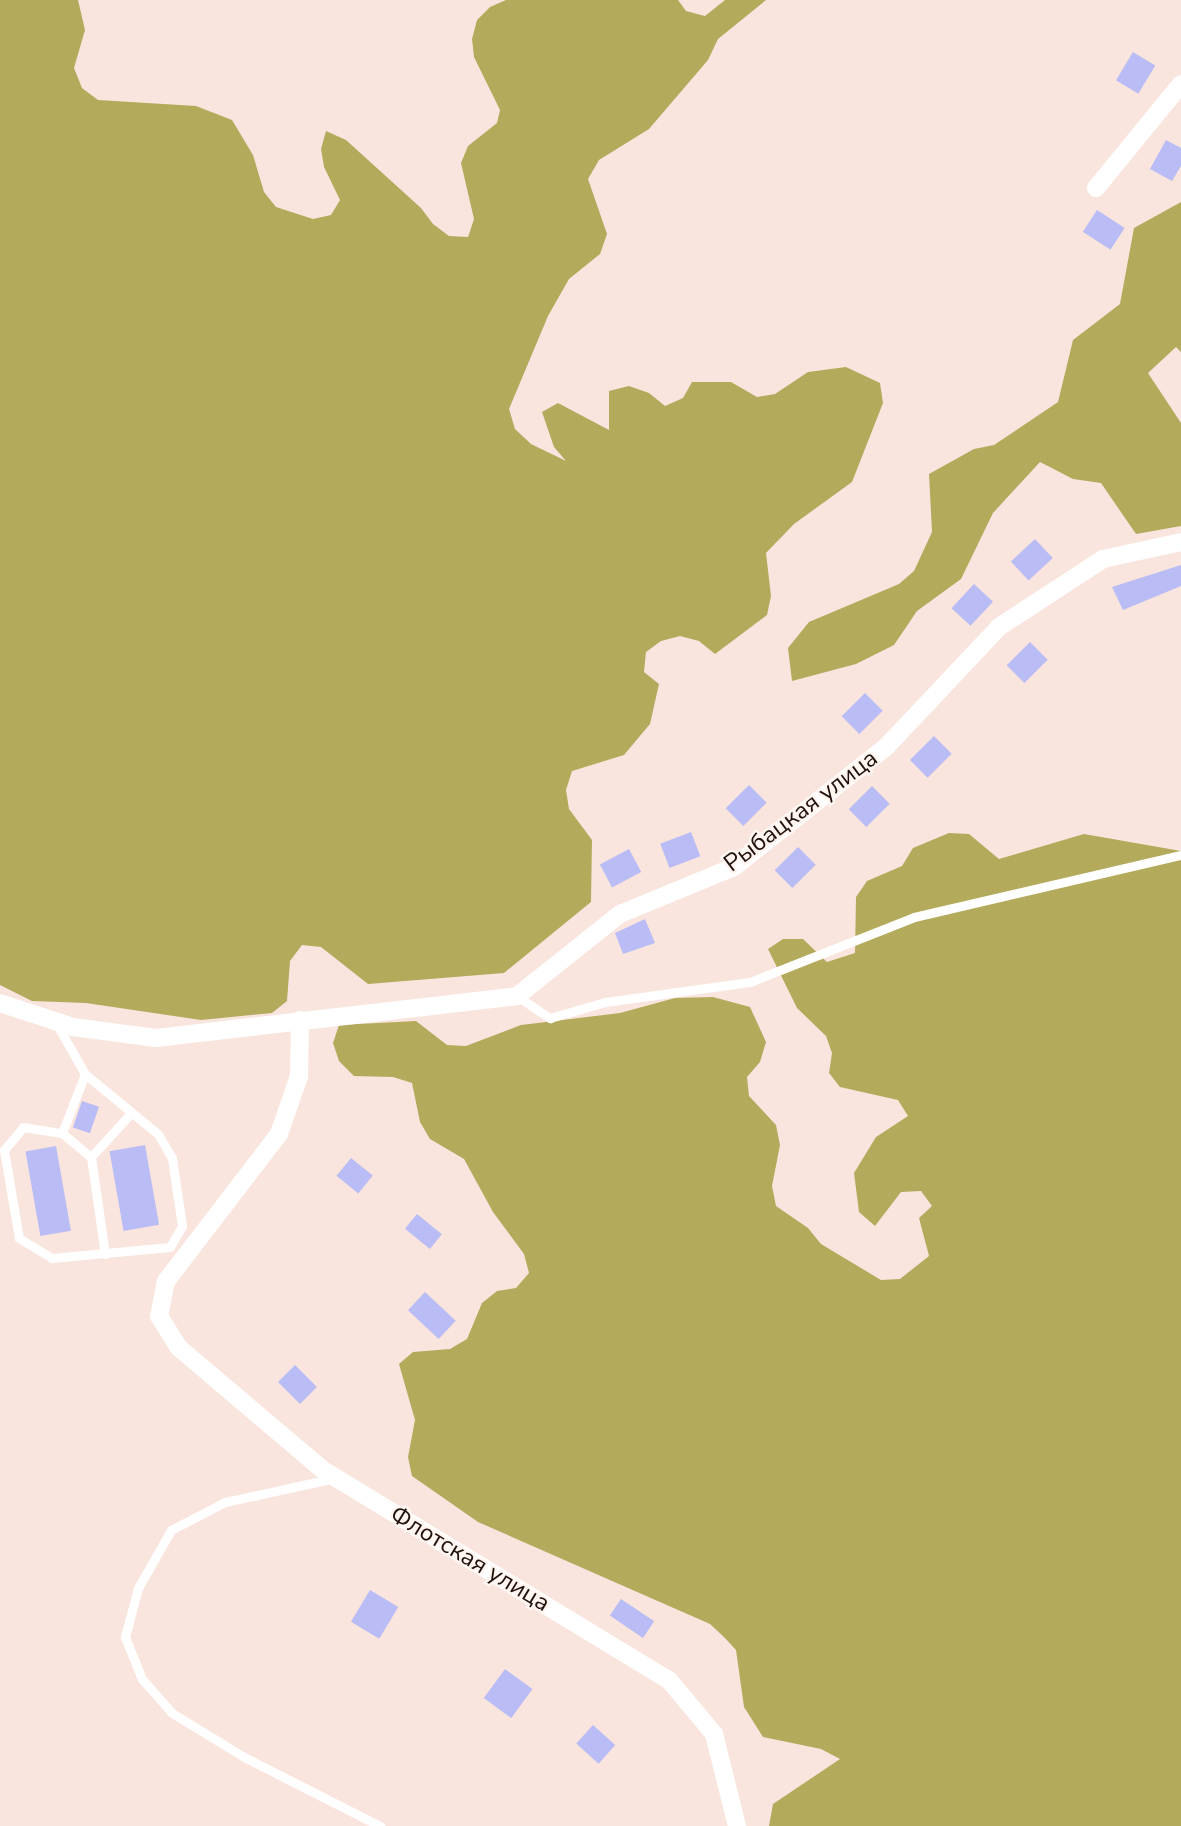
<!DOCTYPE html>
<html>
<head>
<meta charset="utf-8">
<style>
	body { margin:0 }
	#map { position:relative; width:1181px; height:1826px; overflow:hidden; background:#f9e5de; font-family:"Nunito Sans",sans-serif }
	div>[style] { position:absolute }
	.forest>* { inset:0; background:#b4aa5c }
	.building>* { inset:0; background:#b9bcf5; transform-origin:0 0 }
	.service>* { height:9px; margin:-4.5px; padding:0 4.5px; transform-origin:4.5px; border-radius:4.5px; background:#fff }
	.minor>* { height:18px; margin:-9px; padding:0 9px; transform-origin:9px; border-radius:9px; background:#fff }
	span { translate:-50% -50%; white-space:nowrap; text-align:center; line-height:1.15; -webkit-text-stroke:5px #fff5f1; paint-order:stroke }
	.street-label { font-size:24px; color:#21110b }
</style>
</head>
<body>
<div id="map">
	<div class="forest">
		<i style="clip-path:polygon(0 0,78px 0,85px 30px,74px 68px,82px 88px,98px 100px,196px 106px,232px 120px,253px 155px,264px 192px,276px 207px,313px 219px,331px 215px,340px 200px,324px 167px,321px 149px,326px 131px,346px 140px,421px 208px,433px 224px,449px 236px,468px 237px,474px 219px,461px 163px,468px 146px,497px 123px,500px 110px,474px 57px,472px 39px,477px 20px,490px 7px,506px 0,678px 0,686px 11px,705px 16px,725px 0,766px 0,718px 39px,708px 60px,649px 129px,599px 160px,588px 179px,607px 234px,600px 254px,569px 279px,548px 316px,509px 409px,515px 429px,531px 444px,566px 461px,554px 447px,542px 412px,558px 403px,609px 430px,609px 391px,629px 386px,649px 393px,665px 406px,683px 398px,692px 382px,731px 382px,757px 397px,775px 394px,808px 372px,846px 367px,880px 383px,883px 403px,852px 482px,794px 524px,766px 553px,771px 596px,767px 615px,715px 654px,699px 641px,680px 636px,661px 641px,646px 652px,644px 672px,659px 684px,650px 724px,624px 755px,572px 771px,566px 790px,569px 809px,592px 840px,591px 902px,504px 973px,368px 984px,321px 947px,302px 945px,290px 961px,287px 1001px,272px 1013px,201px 1020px,86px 1003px,32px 1001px,0 985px)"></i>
		<i style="clip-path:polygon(1181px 202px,1181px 352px,1176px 347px,1148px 373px,1181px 423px,1181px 526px,1136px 534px,1101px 483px,1073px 479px,1040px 462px,993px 513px,961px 579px,917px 611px,894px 645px,856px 664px,792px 681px,788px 648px,809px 622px,899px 584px,914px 571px,932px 532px,929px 474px,974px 449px,994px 445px,1058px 402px,1073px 340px,1120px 304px,1134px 228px)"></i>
		<i style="clip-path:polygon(949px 833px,969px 834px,999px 859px,1084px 834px,1181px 851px,1181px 1826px,769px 1826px,773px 1804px,840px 1759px,821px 1749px,763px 1737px,744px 1707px,736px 1650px,724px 1637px,710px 1624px,478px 1522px,412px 1476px,408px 1457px,415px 1420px,399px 1364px,413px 1352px,450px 1349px,467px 1339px,482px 1303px,497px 1291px,516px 1288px,529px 1273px,524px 1254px,493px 1212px,464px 1159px,430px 1139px,420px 1122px,412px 1083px,393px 1077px,354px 1076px,339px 1061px,333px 1043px,339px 1025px,416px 1021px,447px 1045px,466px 1046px,521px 1025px,620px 1013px,675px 998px,713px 997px,750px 1007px,766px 1042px,760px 1062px,747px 1077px,749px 1096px,776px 1125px,780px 1145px,772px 1186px,776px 1206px,808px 1228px,821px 1244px,881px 1280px,900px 1279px,929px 1256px,919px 1218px,932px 1206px,921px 1191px,901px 1192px,875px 1226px,859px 1212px,854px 1173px,876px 1137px,908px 1116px,898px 1100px,840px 1087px,829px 1073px,832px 1053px,826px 1036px,797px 1008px,768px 949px,783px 939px,803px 939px,827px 962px,855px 953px,856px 897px,867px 881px,902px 866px,913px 848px)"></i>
	</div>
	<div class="building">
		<i style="left:1133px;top:52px;width:26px;height:33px;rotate:31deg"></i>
		<i style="clip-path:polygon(1166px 140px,1181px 148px,1181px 166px,1172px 181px,1150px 169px)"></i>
		<i style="left:1097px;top:210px;width:33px;height:26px;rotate:33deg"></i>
		<i style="left:1035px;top:539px;width:26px;height:33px;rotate:47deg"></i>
		<i style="clip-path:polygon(1181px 565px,1181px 586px,1123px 610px,1112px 587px)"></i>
		<i style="left:974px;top:584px;width:26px;height:33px;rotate:43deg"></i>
		<i style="left:1030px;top:642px;width:25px;height:33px;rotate:45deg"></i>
		<i style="left:865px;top:693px;width:25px;height:33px;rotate:45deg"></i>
		<i style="left:934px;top:736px;width:25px;height:34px;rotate:45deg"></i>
		<i style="left:749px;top:785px;width:25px;height:33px;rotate:45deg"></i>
		<i style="left:872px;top:786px;width:25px;height:33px;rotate:45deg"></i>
		<i style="left:691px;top:832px;width:26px;height:33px;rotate:69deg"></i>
		<i style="left:798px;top:847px;width:25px;height:33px;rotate:45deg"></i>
		<i style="left:629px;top:849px;width:26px;height:33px;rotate:62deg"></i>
		<i style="clip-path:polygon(645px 919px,655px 943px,623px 954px,615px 933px)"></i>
		<i style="left:82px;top:1101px;width:18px;height:28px;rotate:19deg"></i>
		<i style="left:145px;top:1145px;width:81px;height:36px;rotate:80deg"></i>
		<i style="left:56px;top:1146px;width:86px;height:31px;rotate:80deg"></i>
		<i style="left:351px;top:1158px;width:28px;height:23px;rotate:39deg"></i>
		<i style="left:417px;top:1214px;width:32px;height:19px;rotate:39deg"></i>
		<i style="left:425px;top:1292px;width:42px;height:25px;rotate:43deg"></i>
		<i style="left:295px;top:1365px;width:31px;height:24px;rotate:45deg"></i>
		<i style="left:370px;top:1590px;width:33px;height:37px;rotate:31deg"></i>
		<i style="left:621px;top:1599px;width:40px;height:20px;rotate:34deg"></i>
		<i style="left:505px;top:1669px;width:34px;height:36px;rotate:36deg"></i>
		<i style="left:593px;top:1725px;width:30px;height:25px;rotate:42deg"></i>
	</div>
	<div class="service">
		<i style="left:517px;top:996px;width:40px;rotate:34deg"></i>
		<i style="left:550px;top:1018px;width:57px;rotate:-16.2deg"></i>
		<i style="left:605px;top:1002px;width:146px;rotate:-7.9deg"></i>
		<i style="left:750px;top:982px;width:176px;rotate:-21.6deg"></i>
		<i style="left:914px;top:917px;width:274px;rotate:-13.1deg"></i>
		<i style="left:56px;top:1023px;width:59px;rotate:60.4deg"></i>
		<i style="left:85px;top:1074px;width:94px;rotate:39.4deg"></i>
		<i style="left:158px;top:1134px;width:28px;rotate:60deg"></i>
		<i style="left:172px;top:1158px;width:69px;rotate:81.6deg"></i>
		<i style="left:182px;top:1226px;width:24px;rotate:120deg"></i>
		<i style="left:170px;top:1247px;width:119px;rotate:174.7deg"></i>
		<i style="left:52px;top:1258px;width:39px;rotate:-149deg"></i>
		<i style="left:19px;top:1238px;width:89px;rotate:-99.7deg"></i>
		<i style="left:4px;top:1150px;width:30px;rotate:-50deg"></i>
		<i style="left:23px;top:1127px;width:39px;rotate:9deg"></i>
		<i style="left:62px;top:1133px;width:63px;rotate:-68.7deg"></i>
		<i style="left:62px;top:1133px;width:38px;rotate:40deg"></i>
		<i style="left:91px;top:1157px;width:98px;rotate:81.8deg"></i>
		<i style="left:91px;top:1157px;width:59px;rotate:-47.7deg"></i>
		<i style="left:335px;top:1478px;width:113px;rotate:167.7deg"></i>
		<i style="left:225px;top:1502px;width:61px;rotate:152.6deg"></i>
		<i style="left:171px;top:1530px;width:67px;rotate:119.6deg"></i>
		<i style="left:138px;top:1588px;width:51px;rotate:104.9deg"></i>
		<i style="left:125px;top:1637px;width:45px;rotate:68deg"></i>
		<i style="left:142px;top:1679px;width:45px;rotate:48.6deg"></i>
		<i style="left:172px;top:1713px;width:84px;rotate:31.4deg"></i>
		<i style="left:244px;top:1757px;width:153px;rotate:26.9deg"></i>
	</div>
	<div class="minor">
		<i style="left:1096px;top:188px;width:134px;rotate:-50.7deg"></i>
		<i style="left:0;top:1003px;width:77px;rotate:18.2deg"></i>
		<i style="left:73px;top:1027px;width:84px;rotate:7.5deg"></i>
		<i style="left:156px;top:1038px;width:363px;rotate:-6.6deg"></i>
		<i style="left:517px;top:996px;width:132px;rotate:-38.5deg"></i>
		<i style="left:620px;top:914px;width:123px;rotate:-22.4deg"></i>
		<i style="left:734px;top:867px;width:195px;rotate:-38.3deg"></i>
		<i style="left:887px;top:746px;width:163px;rotate:-46.7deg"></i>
		<i style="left:999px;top:627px;width:124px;rotate:-33.2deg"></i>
		<i style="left:1103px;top:559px;width:80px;rotate:-12.3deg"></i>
		<i style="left:300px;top:1020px;width:56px;rotate:91deg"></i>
		<i style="left:299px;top:1076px;width:61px;rotate:109deg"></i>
		<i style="left:279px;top:1134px;width:185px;rotate:127.5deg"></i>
		<i style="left:166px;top:1281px;width:36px;rotate:101deg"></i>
		<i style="left:159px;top:1316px;width:36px;rotate:58deg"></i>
		<i style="left:178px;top:1347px;width:190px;rotate:40.3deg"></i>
		<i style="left:323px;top:1470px;width:405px;rotate:31.3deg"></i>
		<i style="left:669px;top:1680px;width:70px;rotate:50.2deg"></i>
		<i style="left:714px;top:1734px;width:95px;rotate:76deg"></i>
	</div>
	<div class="street-label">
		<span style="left:801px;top:811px;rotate:-37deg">Рыбацкая улица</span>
		<span style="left:470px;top:1559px;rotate:31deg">Флотская улица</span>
	</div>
</div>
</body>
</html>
